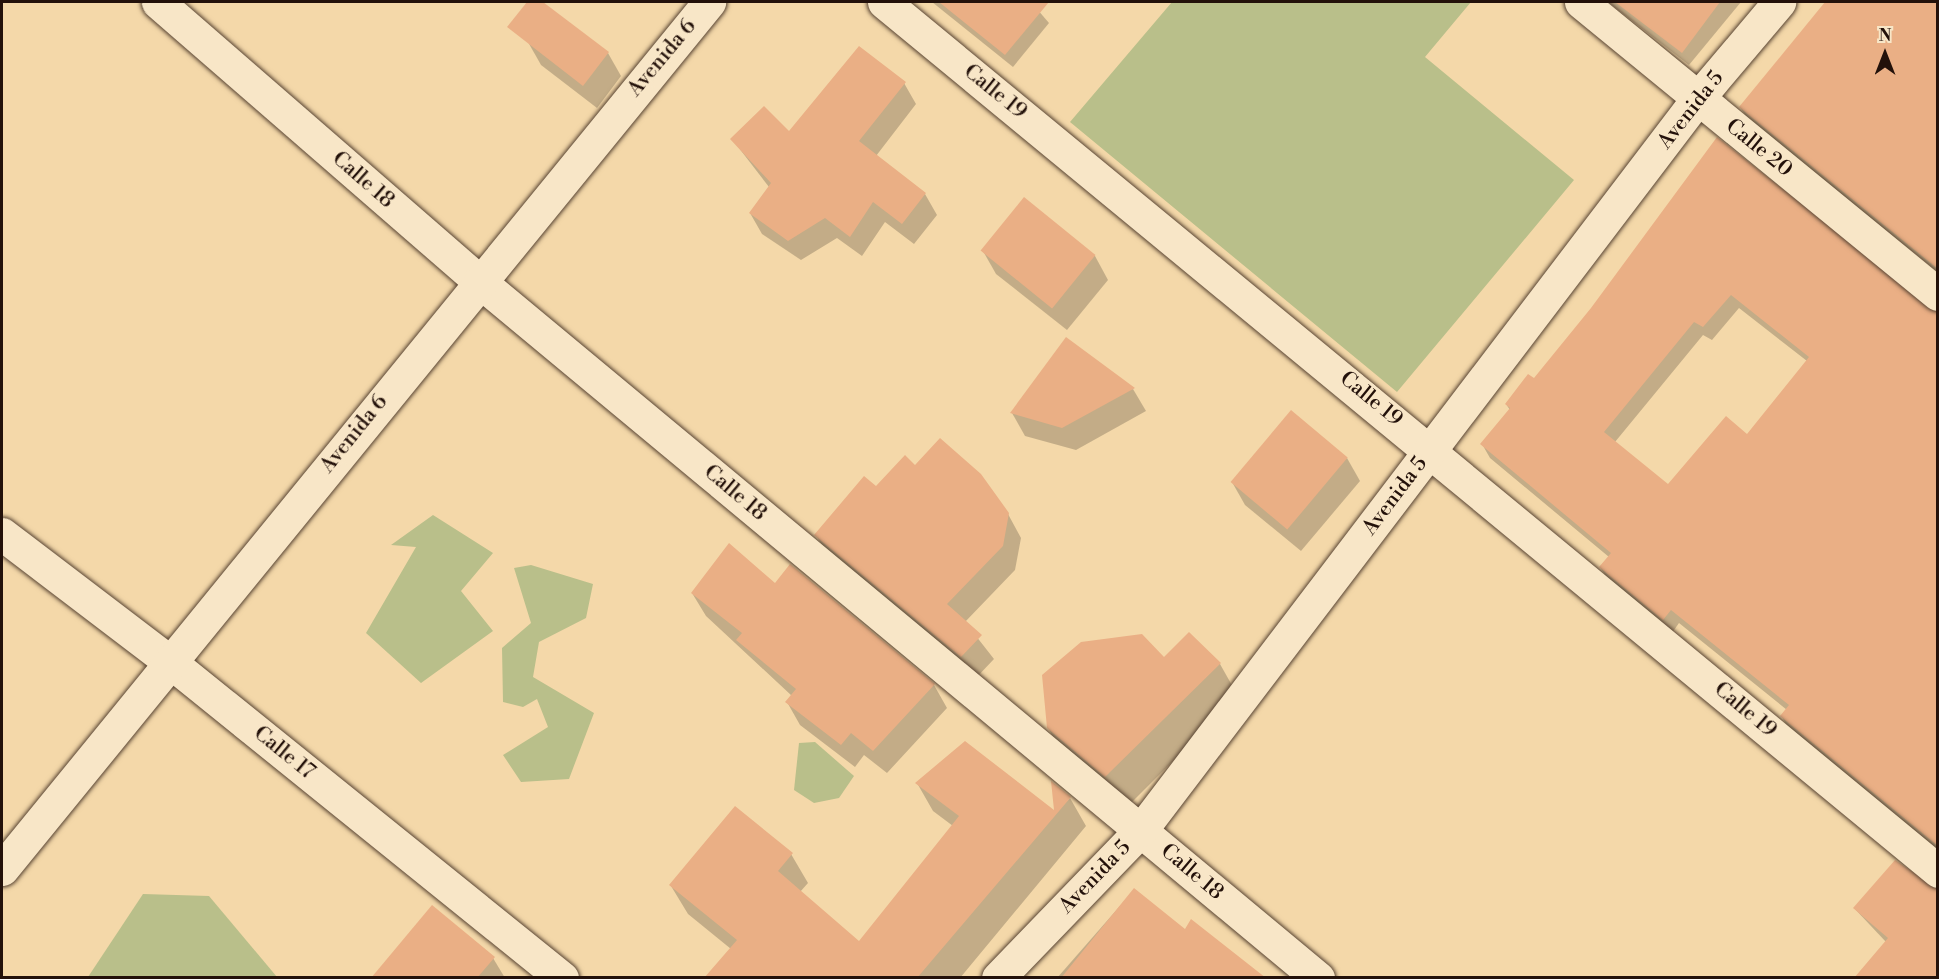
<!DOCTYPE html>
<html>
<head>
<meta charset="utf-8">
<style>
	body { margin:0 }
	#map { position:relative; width:1939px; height:979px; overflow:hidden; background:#f4d8a9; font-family:"Libre Bodoni",serif }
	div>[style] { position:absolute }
	.green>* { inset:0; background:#b9bf8a }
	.shadow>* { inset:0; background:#0003 }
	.building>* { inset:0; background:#eaaf85; transform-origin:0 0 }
	.roads { filter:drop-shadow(0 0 2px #574332) drop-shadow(0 0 2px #574332) }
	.minor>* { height:33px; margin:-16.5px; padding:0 16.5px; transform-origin:16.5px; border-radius:16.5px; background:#f8e6c7 }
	span { translate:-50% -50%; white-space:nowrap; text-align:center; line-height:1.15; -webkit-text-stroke:6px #f8e6c7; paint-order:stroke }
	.street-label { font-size:21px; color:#23110a }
	.frame { position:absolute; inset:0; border:3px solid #23110a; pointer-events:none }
	.north { position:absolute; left:1855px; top:24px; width:60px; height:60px; -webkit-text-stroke:4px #f8e6c7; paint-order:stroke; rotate:0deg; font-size:16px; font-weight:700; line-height:24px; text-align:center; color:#23110a }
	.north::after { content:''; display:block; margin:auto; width:21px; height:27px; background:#23110a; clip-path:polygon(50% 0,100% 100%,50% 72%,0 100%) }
</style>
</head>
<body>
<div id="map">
	<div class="green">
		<i style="clip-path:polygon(1172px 2px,1471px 2px,1425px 57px,1574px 180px,1397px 392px,1070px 122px)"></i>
		<i style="clip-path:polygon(433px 515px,493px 553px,461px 591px,493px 631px,421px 683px,366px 633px,416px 547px,391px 545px)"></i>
		<i style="clip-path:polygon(531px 565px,593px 584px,586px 618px,539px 642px,533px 677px,594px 713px,569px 779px,521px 782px,503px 755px,548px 727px,537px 699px,523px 707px,503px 702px,502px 648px,531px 623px,514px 568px)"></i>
		<i style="clip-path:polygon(815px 742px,854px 776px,839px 798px,814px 803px,794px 790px,799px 743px)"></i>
		<i style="clip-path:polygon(143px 894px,209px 896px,277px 977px,88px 977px)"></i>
	</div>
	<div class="shadow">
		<i style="clip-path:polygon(932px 2px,1031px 2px,1049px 23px,1013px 67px)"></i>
		<i style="clip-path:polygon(1608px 2px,1741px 2px,1689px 65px)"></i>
		<i style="clip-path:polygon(1831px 2px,1938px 2px,1938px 272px,1749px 121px,1740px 107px)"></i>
		<i style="clip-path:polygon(528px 42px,608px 53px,621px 76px,597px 108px,541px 65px)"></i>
		<i style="clip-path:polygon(904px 83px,916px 104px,876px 156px,925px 194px,937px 215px,914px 244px,885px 222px,862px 256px,837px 238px,801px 260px,762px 234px,750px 213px,769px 187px,732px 139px,789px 133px)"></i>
		<i style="clip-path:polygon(evenodd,1717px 139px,1938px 363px,1938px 855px,1790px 731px,1782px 717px,1787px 710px,1679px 623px,1672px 633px,1609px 581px,1600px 567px,1609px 557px,1490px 458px,1482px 444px,1510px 410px,1506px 404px,1534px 380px,1592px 309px,1717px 139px,1739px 308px,1807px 361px,1748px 436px,1669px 486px,1615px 442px,1703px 335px,1712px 340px,1739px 308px)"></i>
		<i style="clip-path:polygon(1024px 199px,1095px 256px,1108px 280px,1067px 330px,996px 274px,983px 251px)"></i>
		<i style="clip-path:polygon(1133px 389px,1146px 411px,1076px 450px,1025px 436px,1012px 413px)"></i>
		<i style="clip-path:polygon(1347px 458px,1360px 481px,1301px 551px,1245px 505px,1232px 482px)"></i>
		<i style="clip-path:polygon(915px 467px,1008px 514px,1021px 538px,1015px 570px,965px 622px,994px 659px,975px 679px,830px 559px,816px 535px,877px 488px)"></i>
		<i style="clip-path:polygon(791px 566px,934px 685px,947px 708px,887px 773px,864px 755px,855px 767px,800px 725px,787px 702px,792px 696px,706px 616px,692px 593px,775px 585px)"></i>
		<i style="clip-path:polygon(1164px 659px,1220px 664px,1238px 696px,1125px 809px,1067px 761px,1048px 728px)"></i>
		<i style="clip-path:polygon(917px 783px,1055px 813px,1070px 798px,1086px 826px,960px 978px,706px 978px,731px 949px,688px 914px,671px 886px,791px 854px,808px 883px,800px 892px,860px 943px,953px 826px,933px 811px)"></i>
		<i style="clip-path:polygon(1134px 890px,1191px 935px,1196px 978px,1057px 978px)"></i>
		<i style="clip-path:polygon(1938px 890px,1886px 942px,1854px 908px)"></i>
		<i style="clip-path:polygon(493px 958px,505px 978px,373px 978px)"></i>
	</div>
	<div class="building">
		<i style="clip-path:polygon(527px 2px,543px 2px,609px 52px,583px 86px,507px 27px)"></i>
		<i style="clip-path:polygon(939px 2px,1049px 2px,1005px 55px)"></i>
		<i style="clip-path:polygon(1615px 2px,1720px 2px,1682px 53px)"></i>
		<i style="clip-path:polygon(1825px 2px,1938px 2px,1938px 269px,1739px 107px)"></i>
		<i style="clip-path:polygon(859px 46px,906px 82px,859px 141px,926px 193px,902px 224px,873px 202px,850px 237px,825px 218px,788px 241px,749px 213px,771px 183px,730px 139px,764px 106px,789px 131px)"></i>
		<i style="clip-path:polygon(evenodd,1717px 137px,1938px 312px,1938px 846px,1780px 716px,1789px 705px,1671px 610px,1663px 620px,1599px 567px,1611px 553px,1480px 444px,1510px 408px,1505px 404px,1528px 374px,1534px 378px,1591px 308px,1717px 137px,1731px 295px,1809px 357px,1747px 434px,1726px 416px,1668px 484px,1604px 432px,1694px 322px,1703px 327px,1731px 295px)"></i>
		<i style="left:1024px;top:197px;width:92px;height:69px;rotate:39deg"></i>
		<i style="clip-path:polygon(1066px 337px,1135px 388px,1062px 428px,1010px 413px)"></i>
		<i style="left:1291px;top:410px;width:74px;height:94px;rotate:40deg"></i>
		<i style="clip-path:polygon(940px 438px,981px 474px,1009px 513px,1003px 546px,947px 604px,982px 635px,961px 657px,814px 535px,864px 476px,876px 486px,905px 455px,915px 465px)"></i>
		<i style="clip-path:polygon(729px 543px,775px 583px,790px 564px,935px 684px,873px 751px,851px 733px,841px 745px,785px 702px,796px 689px,736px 640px,742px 633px,691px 593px)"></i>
		<i style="clip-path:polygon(1189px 632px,1221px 663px,1105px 777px,1047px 728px,1042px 675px,1081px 642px,1142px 634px,1164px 657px)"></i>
		<i style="clip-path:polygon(965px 741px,1054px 810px,1051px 781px,1071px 797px,917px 978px,704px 978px,737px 940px,669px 885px,735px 806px,793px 853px,778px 871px,859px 941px,959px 816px,915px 783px)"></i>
		<i style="clip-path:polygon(1895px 860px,1938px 889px,1938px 978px,1854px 978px,1888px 938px,1853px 908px)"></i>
		<i style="clip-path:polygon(1134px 888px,1185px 929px,1191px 919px,1266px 978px,1061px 978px)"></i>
		<i style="clip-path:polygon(432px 905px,495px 957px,477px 978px,371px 978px)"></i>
	</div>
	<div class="roads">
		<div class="minor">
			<i style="left:158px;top:2px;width:425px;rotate:41deg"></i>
			<i style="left:479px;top:281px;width:1091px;rotate:39.72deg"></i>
			<i style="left:884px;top:2px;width:1366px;rotate:39.5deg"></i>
			<i style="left:1581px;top:2px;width:461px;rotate:39.3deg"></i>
			<i style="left:2px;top:534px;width:210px;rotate:37.3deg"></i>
			<i style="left:169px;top:661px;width:505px;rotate:38.89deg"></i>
			<i style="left:2px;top:869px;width:1119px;rotate:-50.8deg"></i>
			<i style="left:998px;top:978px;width:206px;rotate:-46deg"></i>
			<i style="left:1141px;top:830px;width:920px;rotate:-52.73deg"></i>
			<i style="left:1698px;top:98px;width:126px;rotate:-49.8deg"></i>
		</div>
	</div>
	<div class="street-label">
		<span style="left:662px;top:58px;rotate:-50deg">Avenida 6</span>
		<span style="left:995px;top:92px;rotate:39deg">Calle 19</span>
		<span style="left:1691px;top:110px;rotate:-52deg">Avenida 5</span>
		<span style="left:1759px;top:148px;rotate:39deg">Calle 20</span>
		<span style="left:363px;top:180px;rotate:41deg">Calle 18</span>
		<span style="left:1371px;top:399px;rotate:39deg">Calle 19</span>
		<span style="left:354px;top:434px;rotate:-51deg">Avenida 6</span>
		<span style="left:735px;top:493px;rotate:40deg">Calle 18</span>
		<span style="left:1395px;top:496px;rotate:-53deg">Avenida 5</span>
		<span style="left:1745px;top:710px;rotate:40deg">Calle 19</span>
		<span style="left:284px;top:753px;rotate:39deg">Calle 17</span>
		<span style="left:1192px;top:872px;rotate:40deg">Calle 18</span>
		<span style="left:1095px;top:877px;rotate:-46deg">Avenida 5</span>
	</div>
	<div class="frame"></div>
	<div class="north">N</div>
</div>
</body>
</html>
